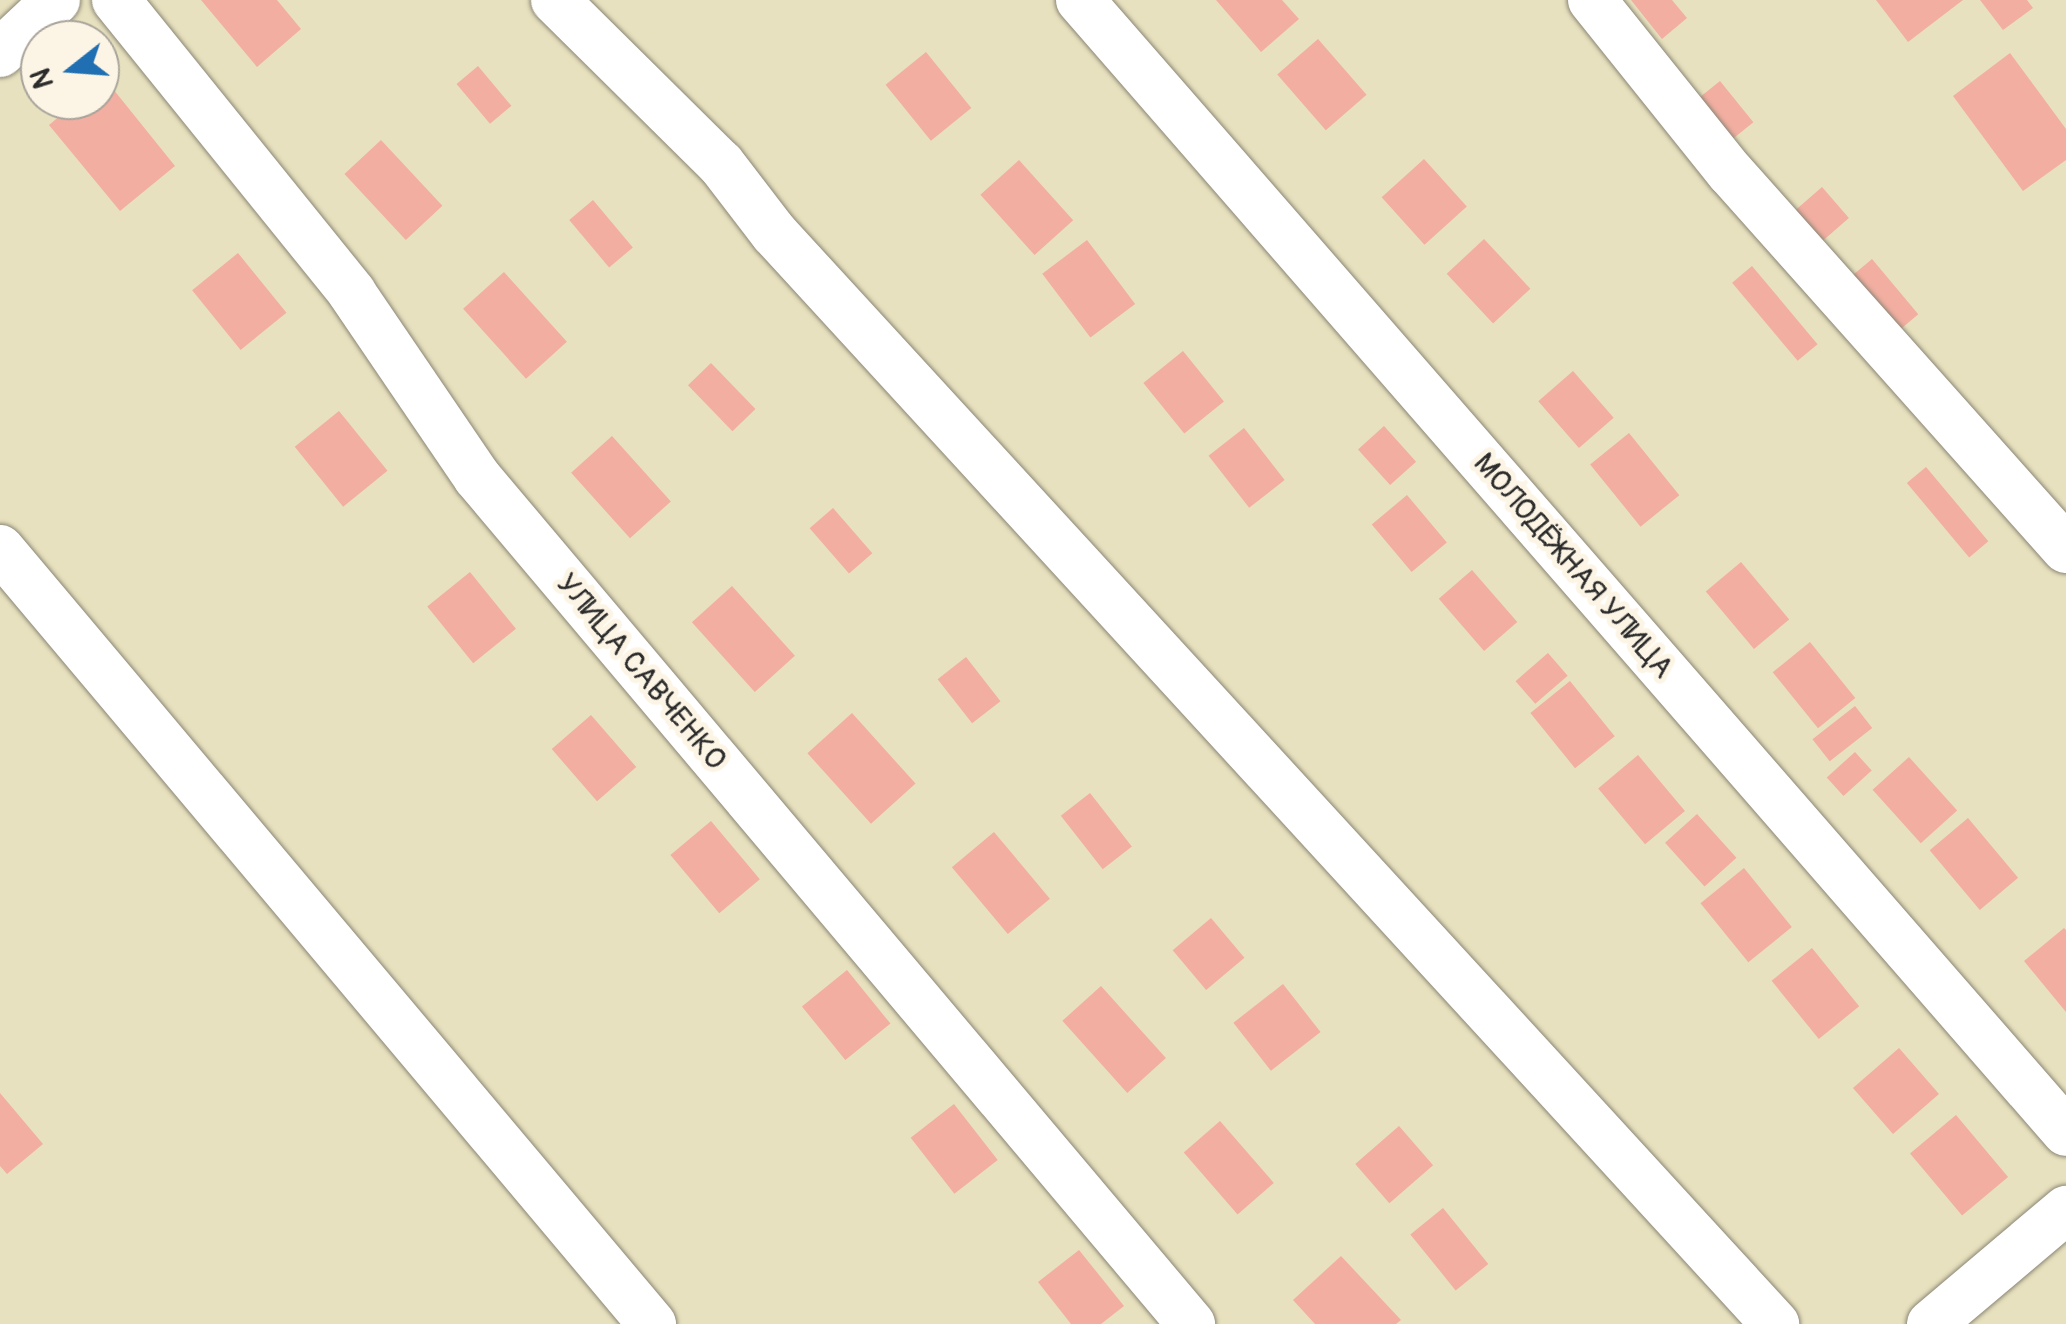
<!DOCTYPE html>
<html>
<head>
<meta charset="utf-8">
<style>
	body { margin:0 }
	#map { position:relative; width:2066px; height:1324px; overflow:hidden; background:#e8e1bf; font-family:Pangolin,sans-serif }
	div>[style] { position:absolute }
	.building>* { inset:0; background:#f2aea1; transform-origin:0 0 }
	.roads { filter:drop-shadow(0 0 2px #8a8675) drop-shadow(0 0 2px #8a8675) }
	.minor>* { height:48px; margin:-24px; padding:0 24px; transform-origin:24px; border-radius:24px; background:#fff }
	span { translate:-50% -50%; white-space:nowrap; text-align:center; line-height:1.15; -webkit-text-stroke:10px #fcf5e5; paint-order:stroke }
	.street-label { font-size:30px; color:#2b2b2b }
	.north { position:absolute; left:20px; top:20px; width:100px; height:100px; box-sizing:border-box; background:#fcf5e5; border:2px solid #a8a49b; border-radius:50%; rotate:253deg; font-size:28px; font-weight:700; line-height:40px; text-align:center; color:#2b2b2b }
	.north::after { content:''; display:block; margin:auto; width:35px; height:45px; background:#1f6fb2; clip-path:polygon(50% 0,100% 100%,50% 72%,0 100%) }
</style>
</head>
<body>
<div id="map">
	<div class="building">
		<i style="clip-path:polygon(201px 0,277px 0,301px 29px,257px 67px)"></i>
		<i style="clip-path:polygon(1216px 0,1282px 0,1299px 19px,1261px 52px)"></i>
		<i style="clip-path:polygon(1631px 0,1672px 0,1687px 18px,1662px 39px)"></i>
		<i style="clip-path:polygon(1876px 0,1963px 0,1908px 42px)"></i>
		<i style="clip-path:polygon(1980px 0,2027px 0,2033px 8px,2003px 30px)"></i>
		<i style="left:1318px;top:39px;width:74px;height:54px;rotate:49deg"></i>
		<i style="left:926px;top:52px;width:72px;height:52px;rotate:51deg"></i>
		<i style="clip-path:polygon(2010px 53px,2066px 129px,2066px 160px,2023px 191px,1953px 96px)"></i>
		<i style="left:478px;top:66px;width:52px;height:28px;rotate:50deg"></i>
		<i style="clip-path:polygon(105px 79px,175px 166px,120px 211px,49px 125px,79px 100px,100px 100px,100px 83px)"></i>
		<i style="left:1720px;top:81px;width:53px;height:28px;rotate:51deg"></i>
		<i style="left:381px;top:140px;width:90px;height:50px;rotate:47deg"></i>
		<i style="left:1424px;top:159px;width:64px;height:57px;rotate:48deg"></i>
		<i style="left:1019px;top:160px;width:81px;height:52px;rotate:48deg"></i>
		<i style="left:1822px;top:187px;width:41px;height:35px;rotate:49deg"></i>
		<i style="left:593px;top:200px;width:62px;height:31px;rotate:50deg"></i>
		<i style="left:1484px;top:239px;width:68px;height:51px;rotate:47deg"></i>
		<i style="left:1087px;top:240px;width:80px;height:56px;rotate:53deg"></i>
		<i style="left:238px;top:253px;width:77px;height:59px;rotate:51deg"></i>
		<i style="left:1872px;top:259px;width:72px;height:28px;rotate:50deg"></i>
		<i style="left:1752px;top:266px;width:102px;height:26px;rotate:50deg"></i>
		<i style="left:504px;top:272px;width:94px;height:55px;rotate:48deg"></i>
		<i style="left:1183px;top:351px;width:65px;height:51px;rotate:51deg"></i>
		<i style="left:711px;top:363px;width:64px;height:32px;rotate:46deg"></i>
		<i style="left:1573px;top:371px;width:62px;height:46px;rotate:49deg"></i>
		<i style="left:339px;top:411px;width:77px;height:57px;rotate:51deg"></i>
		<i style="left:1384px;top:426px;width:48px;height:35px;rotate:48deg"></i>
		<i style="left:1244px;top:428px;width:66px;height:45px;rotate:52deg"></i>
		<i style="left:1629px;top:433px;width:80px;height:50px;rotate:51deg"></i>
		<i style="left:612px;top:436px;width:88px;height:55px;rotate:48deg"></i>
		<i style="left:1926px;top:467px;width:97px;height:25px;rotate:50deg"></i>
		<i style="left:1407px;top:495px;width:62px;height:46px;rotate:50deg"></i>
		<i style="left:833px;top:508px;width:60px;height:31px;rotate:49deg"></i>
		<i style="left:1741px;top:562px;width:75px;height:46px;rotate:50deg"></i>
		<i style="left:1472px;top:570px;width:69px;height:44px;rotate:49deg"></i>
		<i style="left:470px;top:572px;width:73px;height:55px;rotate:51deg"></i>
		<i style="left:732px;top:586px;width:94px;height:54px;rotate:48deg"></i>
		<i style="left:1810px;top:642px;width:72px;height:48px;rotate:51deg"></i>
		<i style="left:1548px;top:653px;width:30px;height:43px;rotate:49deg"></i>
		<i style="left:966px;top:657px;width:56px;height:36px;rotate:52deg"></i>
		<i style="left:1570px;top:681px;width:71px;height:51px;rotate:51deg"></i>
		<i style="left:1855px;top:706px;width:28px;height:54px;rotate:52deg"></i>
		<i style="left:852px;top:713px;width:95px;height:60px;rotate:48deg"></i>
		<i style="left:591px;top:715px;width:69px;height:52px;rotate:49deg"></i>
		<i style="left:1855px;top:752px;width:25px;height:38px;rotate:48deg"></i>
		<i style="left:1638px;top:755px;width:73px;height:52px;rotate:50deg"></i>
		<i style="left:1909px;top:757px;width:72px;height:49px;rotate:48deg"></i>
		<i style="left:1090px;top:793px;width:68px;height:37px;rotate:52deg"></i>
		<i style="left:1697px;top:814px;width:59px;height:43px;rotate:48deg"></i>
		<i style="left:1968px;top:818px;width:78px;height:50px;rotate:50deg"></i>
		<i style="left:711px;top:821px;width:76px;height:53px;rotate:50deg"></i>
		<i style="left:994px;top:832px;width:87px;height:55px;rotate:50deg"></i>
		<i style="left:1744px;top:868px;width:76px;height:56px;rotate:51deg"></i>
		<i style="left:1211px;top:918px;width:52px;height:50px;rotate:50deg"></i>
		<i style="clip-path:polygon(2064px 928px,2066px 930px,2066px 1012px,2024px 961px)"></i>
		<i style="left:1812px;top:948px;width:75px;height:52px;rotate:51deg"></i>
		<i style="left:847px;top:970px;width:69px;height:58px;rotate:51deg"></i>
		<i style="left:1283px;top:984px;width:61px;height:63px;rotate:52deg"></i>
		<i style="left:1101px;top:986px;width:97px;height:52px;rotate:48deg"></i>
		<i style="left:1899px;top:1048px;width:61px;height:61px;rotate:49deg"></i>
		<i style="clip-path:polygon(0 1093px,43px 1144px,7px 1174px,0 1166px)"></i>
		<i style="left:954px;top:1104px;width:71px;height:55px;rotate:52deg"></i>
		<i style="left:1956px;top:1115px;width:81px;height:60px;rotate:50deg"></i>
		<i style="left:1220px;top:1121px;width:82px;height:48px;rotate:49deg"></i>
		<i style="left:1399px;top:1126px;width:52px;height:58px;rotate:49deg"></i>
		<i style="left:1443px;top:1208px;width:72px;height:42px;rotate:51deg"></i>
		<i style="clip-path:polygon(1079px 1250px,1124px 1306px,1101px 1324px,1071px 1324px,1038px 1282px)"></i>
		<i style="clip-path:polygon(1341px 1256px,1401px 1320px,1396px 1324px,1315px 1324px,1293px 1300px)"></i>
	</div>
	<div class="roads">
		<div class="minor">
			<i style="left:116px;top:0;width:376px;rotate:51.1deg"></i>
			<i style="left:352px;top:293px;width:222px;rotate:55.8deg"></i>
			<i style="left:477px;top:477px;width:1108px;rotate:49.87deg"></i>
			<i style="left:555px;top:0;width:233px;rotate:44.7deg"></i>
			<i style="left:721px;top:164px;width:87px;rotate:52.5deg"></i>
			<i style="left:774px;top:233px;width:1481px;rotate:47.46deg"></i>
			<i style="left:1080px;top:0;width:1501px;rotate:48.94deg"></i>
			<i style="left:1592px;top:0;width:221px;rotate:51.3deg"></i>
			<i style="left:1730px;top:172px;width:505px;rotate:48.29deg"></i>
			<i style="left:0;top:53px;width:77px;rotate:-43.4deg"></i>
			<i style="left:0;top:549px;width:1013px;rotate:49.93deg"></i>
			<i style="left:1931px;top:1324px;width:177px;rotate:-40.2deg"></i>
		</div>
	</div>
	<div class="street-label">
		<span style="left:1573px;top:566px;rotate:49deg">МОЛОДЁЖНАЯ УЛИЦА</span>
		<span style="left:641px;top:672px;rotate:50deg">УЛИЦА САВЧЕНКО</span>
	</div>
	<div class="north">N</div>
</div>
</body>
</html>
